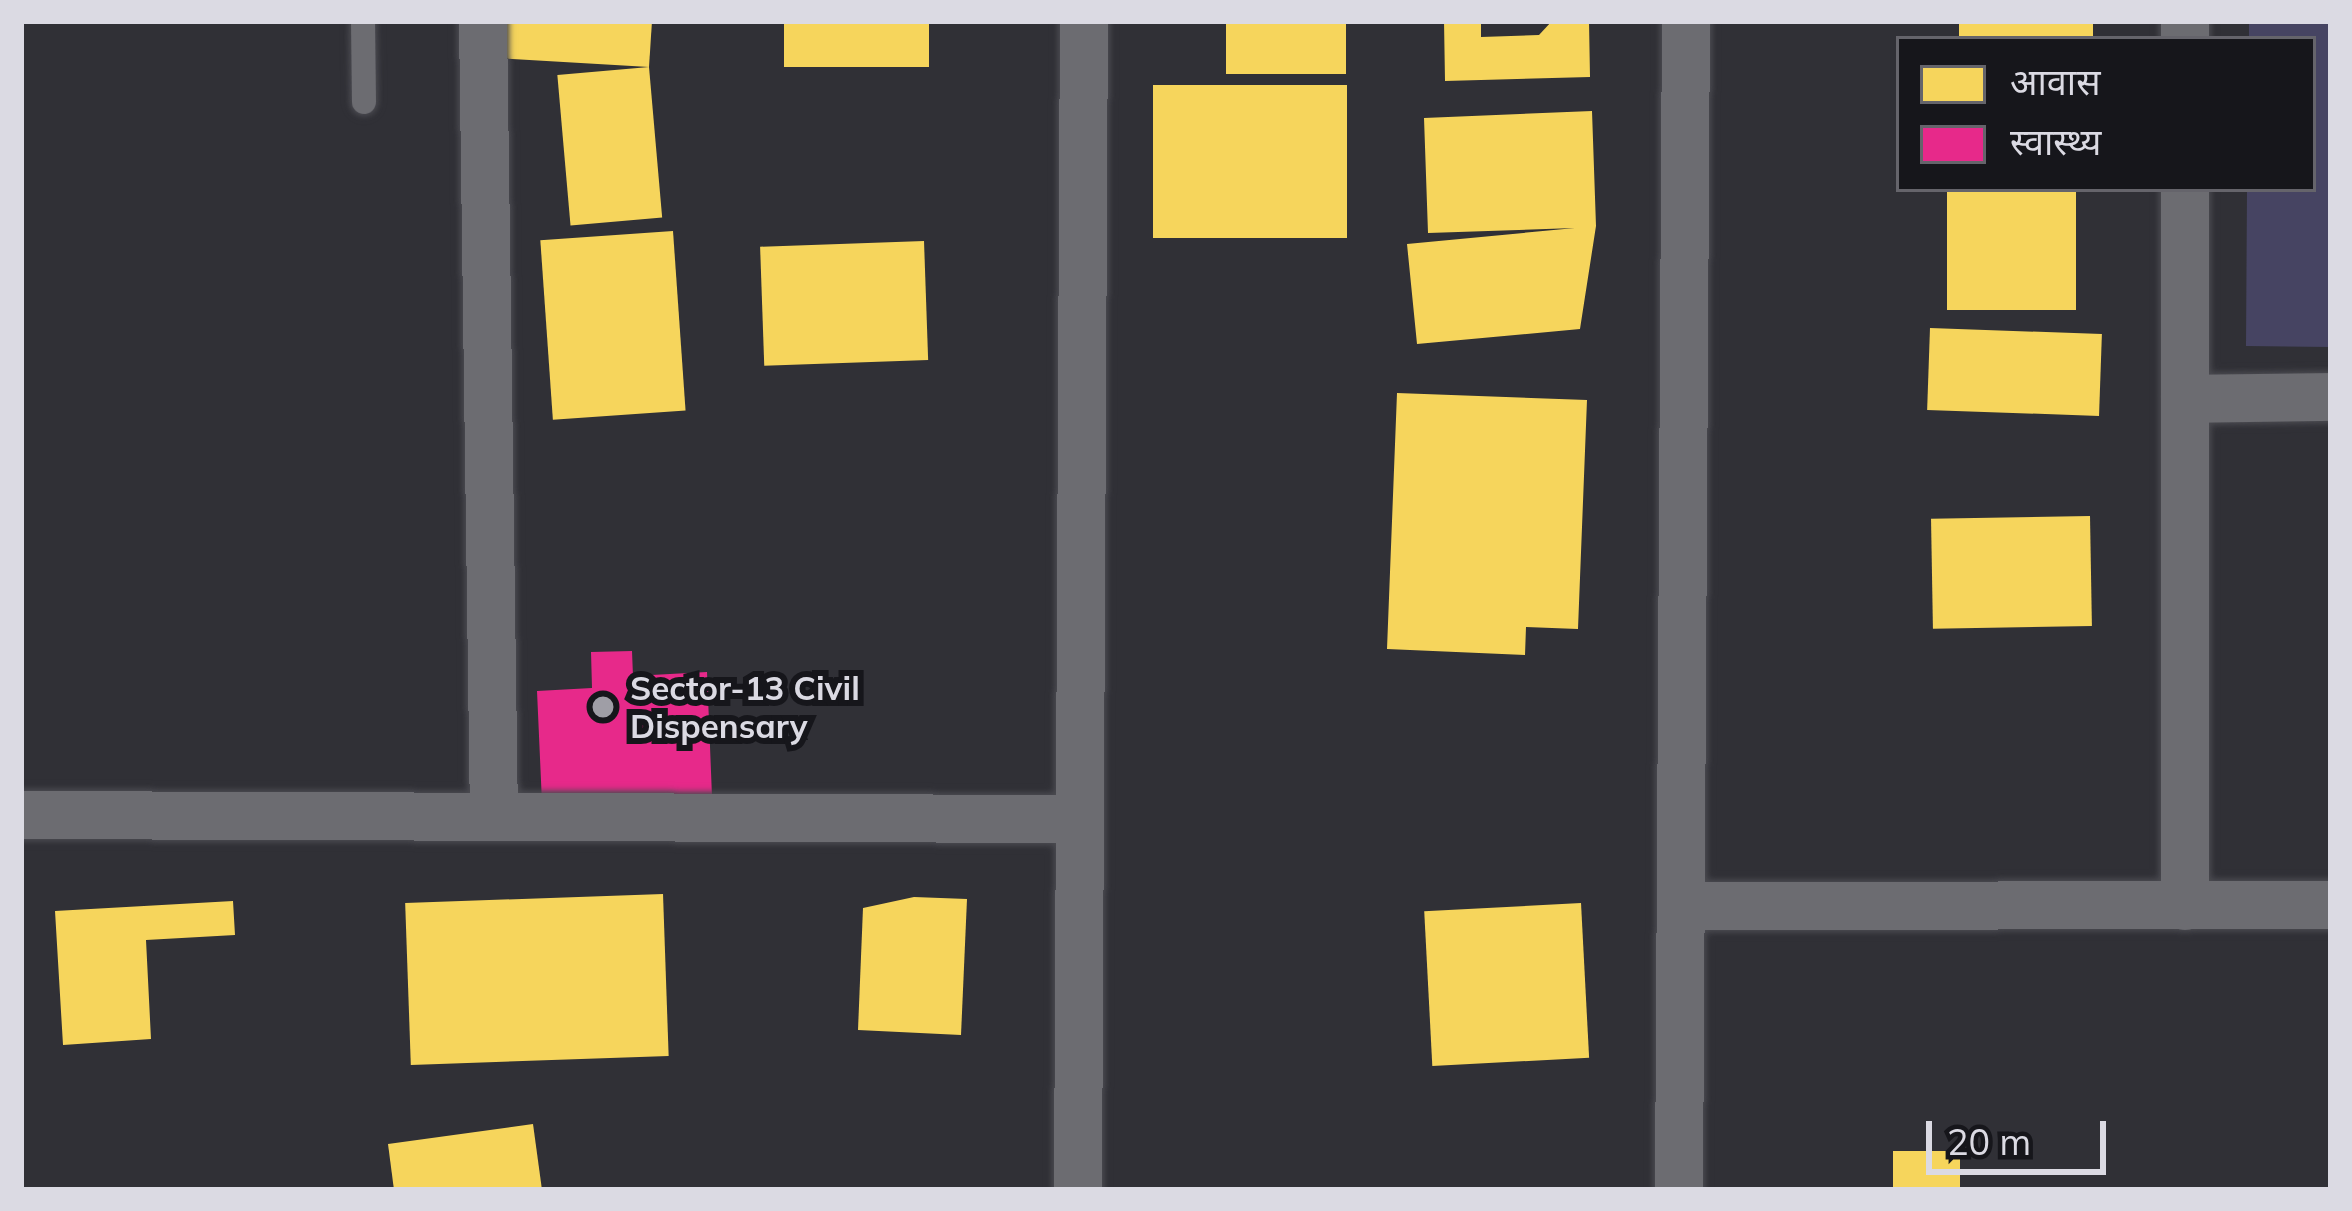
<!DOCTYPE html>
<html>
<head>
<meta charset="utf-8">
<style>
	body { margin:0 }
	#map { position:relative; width:2352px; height:1211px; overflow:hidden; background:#303036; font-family:Mulish,"Noto Sans Devanagari",sans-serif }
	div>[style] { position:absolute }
	.green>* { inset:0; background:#464462 }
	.homes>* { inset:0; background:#f6d55c; transform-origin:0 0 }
	.health>* { inset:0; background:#e7298a }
	.roads { filter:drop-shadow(0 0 3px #4b4b51) drop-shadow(0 0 3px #4b4b51) }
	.service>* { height:24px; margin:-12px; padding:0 12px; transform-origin:12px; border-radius:12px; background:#6c6c71 }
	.minor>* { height:48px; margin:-24px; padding:0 24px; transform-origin:24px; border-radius:24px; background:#6c6c71 }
	.dots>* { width:33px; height:33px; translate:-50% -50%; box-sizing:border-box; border:6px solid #16161b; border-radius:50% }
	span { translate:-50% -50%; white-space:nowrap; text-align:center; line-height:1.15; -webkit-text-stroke:12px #16161b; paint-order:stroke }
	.poi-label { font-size:33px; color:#dbdae3; font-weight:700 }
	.left { translate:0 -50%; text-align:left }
	.frame { position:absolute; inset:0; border:24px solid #dbdae3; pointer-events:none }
	.legend { position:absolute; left:1896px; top:36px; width:420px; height:156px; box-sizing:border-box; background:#16161b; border:3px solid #65646b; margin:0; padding:15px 21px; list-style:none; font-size:36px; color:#dbdae3 }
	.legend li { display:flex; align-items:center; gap:24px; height:60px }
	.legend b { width:60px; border:3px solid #65646b }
	.scale { position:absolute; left:1926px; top:1121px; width:180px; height:54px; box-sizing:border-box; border:6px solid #dbdae3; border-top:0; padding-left:15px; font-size:36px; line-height:42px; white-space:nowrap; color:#dbdae3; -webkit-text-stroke:9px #16161b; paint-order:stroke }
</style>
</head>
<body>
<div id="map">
	<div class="green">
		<i style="clip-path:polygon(2249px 21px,2331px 21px,2331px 347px,2246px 346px,2247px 189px,2313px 189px,2313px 39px,2249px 39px)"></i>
	</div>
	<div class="homes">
		<i style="clip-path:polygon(497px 21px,652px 21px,649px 67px,497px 58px)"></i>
		<i style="left:784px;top:21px;width:145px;height:46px"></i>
		<i style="left:1226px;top:21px;width:120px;height:53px"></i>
		<i style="clip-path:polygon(1444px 21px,1481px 21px,1481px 37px,1539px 35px,1552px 21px,1589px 21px,1590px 77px,1445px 81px)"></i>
		<i style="left:1959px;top:21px;width:134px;height:18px"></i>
		<i style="left:649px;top:67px;width:151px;height:92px;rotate:85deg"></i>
		<i style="left:1347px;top:85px;width:153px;height:194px;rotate:90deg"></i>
		<i style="clip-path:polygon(1592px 111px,1596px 226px,1580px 329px,1417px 344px,1407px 244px,1575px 228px,1428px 233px,1424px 118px)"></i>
		<i style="left:1947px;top:189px;width:129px;height:121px"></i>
		<i style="left:673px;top:231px;width:180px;height:133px;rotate:86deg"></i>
		<i style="left:924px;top:241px;width:119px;height:164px;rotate:88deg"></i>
		<i style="left:1930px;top:328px;width:172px;height:82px;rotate:2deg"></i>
		<i style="clip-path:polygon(1397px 393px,1587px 400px,1578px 629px,1526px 627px,1525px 655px,1387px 649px)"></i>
		<i style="left:2090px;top:516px;width:110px;height:159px;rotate:89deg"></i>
		<i style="left:663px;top:894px;width:162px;height:258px;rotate:88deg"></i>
		<i style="clip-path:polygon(914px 897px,967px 899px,961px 1035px,858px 1030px,863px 908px)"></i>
		<i style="clip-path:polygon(233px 901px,235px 935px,146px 940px,151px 1039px,63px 1045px,55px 911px)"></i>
		<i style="left:1581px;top:903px;width:155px;height:157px;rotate:87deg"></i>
		<i style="clip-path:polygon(533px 1124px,542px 1190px,394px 1190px,388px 1144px)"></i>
		<i style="left:1960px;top:1151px;width:39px;height:67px;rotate:90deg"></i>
	</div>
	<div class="health">
		<i style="clip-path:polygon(632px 651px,633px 676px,707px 672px,712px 796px,542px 803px,537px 691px,592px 688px,591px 652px)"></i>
	</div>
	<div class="roads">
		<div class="service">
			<i style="left:363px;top:21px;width:81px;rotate:89.3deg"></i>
		</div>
		<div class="minor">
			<i style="left:483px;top:21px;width:796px;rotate:89.21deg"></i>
			<i style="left:2185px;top:39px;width:18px;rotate:-90deg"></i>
			<i style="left:2185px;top:399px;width:146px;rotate:-0.8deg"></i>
			<i style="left:21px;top:815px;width:1059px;rotate:0.22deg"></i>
			<i style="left:1681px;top:906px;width:650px;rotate:-0.09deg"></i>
			<i style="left:2185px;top:906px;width:717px;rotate:-90deg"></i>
			<i style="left:1078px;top:1190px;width:1169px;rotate:-89.71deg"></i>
			<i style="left:1679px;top:1190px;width:1169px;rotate:-89.66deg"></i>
		</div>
	</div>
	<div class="dots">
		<i style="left:603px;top:707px;background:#9f9ea6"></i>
	</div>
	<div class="poi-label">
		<span class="left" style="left:630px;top:707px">Sector-13 Civil<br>Dispensary</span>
	</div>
	<div class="frame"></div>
	<ul class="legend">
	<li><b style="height:33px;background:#f6d55c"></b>आवास</li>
	<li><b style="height:33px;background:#e7298a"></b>स्वास्थ्य</li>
	</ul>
	<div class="scale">20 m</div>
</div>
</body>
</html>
